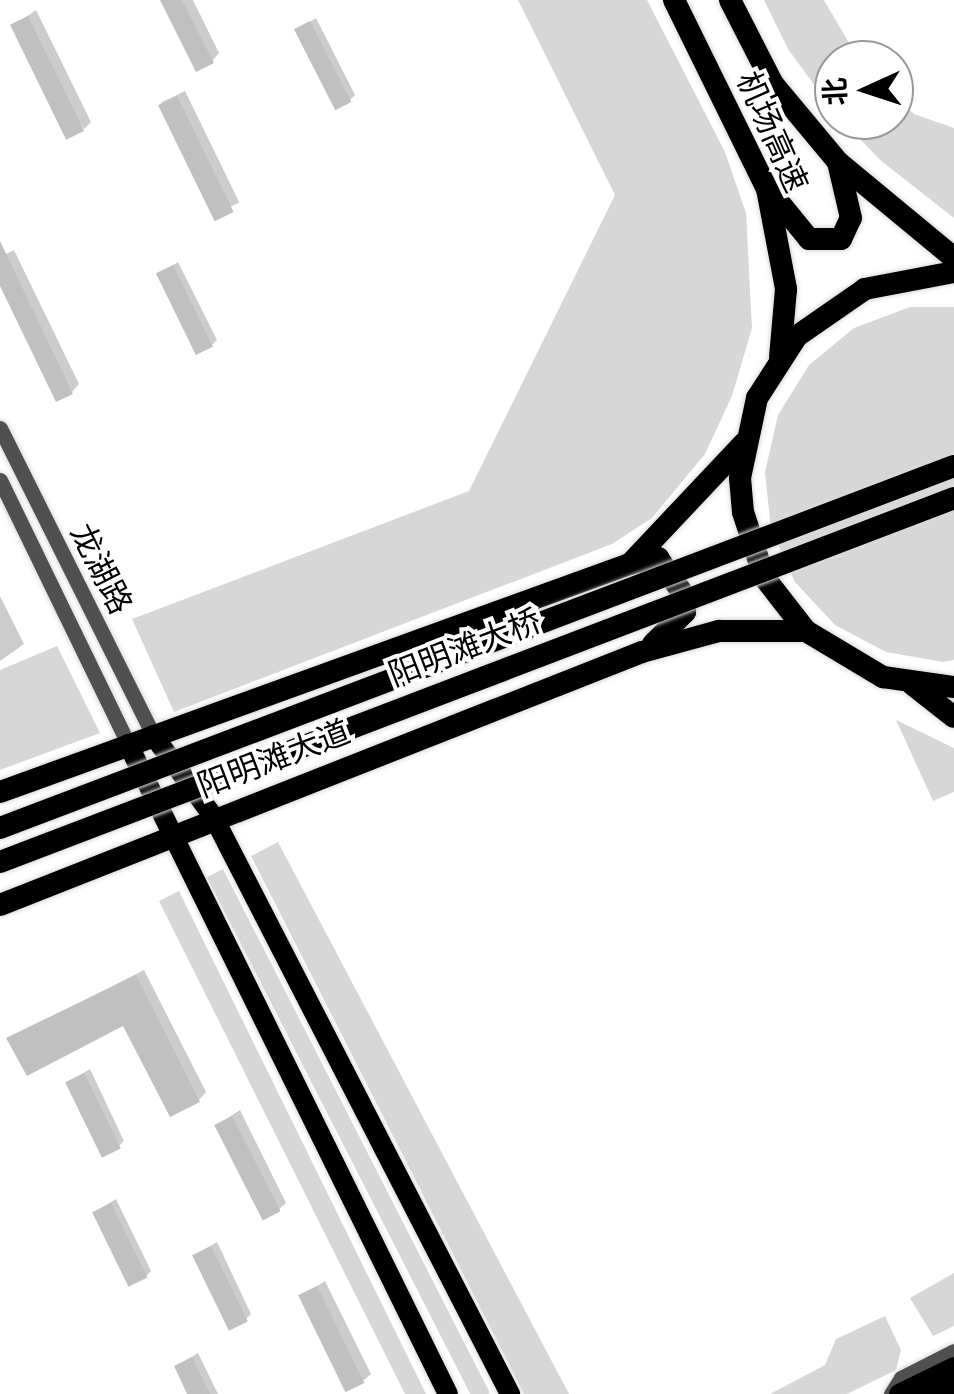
<!DOCTYPE html>
<html>
<head>
<meta charset="utf-8">
<style>
	body { margin:0 }
	#map { position:relative; width:954px; height:1394px; overflow:hidden; background:#fff; font-family:"DejaVu Sans","Noto Sans SC",sans-serif }
	div>[style] { position:absolute }
	.green>* { inset:0; background:#d7d7d7; transform-origin:0 0 }
	.shadow>* { inset:0; background:#0003; transform-origin:0 0 }
	.building>* { inset:0; background:#c0c0c0; transform-origin:0 0 }
	.roads { filter:drop-shadow(0 0 2px #dbdbdb) drop-shadow(0 0 2px #dbdbdb) }
	.minor>* { height:15px; margin:-7.5px; padding:0 7.5px; transform-origin:7.5px; border-radius:7.5px; background:#505050 }
	.major>* { height:20px; margin:-10px; padding:0 10px; transform-origin:10px; border-radius:10px; background:#000 }
	.highway>* { height:22px; margin:-11px; padding:0 11px; transform-origin:11px; border-radius:11px; background:#000 }
	.bridges { filter:drop-shadow(0 0 2px #dbdbdb) drop-shadow(0 0 2px #dbdbdb) }
	.highway-bridge>* { height:22px; margin:-11px; padding:0 11px; transform-origin:11px; border-radius:11px; background:#000 }
	span { translate:-50% -50%; white-space:nowrap; text-align:center; line-height:1.15; -webkit-text-stroke:8px #fff; paint-order:stroke }
	.street-label { font-size:32px; color:#000 }
	.north { position:absolute; left:814px; top:40px; width:100px; height:100px; box-sizing:border-box; background:#fff; border:2px solid #999; border-radius:50%; rotate:267deg; font-size:28px; font-weight:700; line-height:40px; text-align:center; color:#000 }
	.north::after { content:''; display:block; margin:auto; width:35px; height:45px; background:#000; clip-path:polygon(50% 0,100% 100%,50% 72%,0 100%) }
</style>
</head>
<body>
<div id="map">
	<div class="green">
		<i style="clip-path:polygon(518px 0,647px 0,725px 152px,746px 213px,752px 328px,732px 396px,705px 454px,652px 518px,612px 544px,174px 712px,132px 619px,469px 491px,615px 195px)"></i>
		<i style="clip-path:polygon(764px 0,824px 0,859px 60px,834px 60px,834px 112px,788px 49px)"></i>
		<i style="clip-path:polygon(894px 95px,914px 114px,954px 128px,954px 218px,880px 160px,842px 120px,894px 120px)"></i>
		<i style="clip-path:polygon(910px 307px,954px 307px,954px 660px,943px 662px,886px 652px,835px 625px,795px 582px,771px 529px,765px 472px,778px 415px,809px 365px,854px 328px)"></i>
		<i style="clip-path:polygon(57px 646px,100px 733px,0 770px,0 670px)"></i>
		<i style="clip-path:polygon(896px 720px,954px 748px,954px 792px,933px 801px)"></i>
		<i style="clip-path:polygon(278px 842px,569px 1394px,524px 1394px,251px 856px)"></i>
		<i style="left:223px;top:869px;width:588px;height:18px;rotate:63deg"></i>
		<i style="clip-path:polygon(179px 891px,426px 1394px,405px 1394px,159px 901px)"></i>
		<i style="clip-path:polygon(954px 1273px,954px 1326px,933px 1336px,910px 1298px)"></i>
		<i style="clip-path:polygon(885px 1316px,901px 1350px,896px 1370px,847px 1394px,770px 1394px,825px 1365px,836px 1339px)"></i>
	</div>
	<div class="shadow">
		<i style="clip-path:polygon(162px 0,193px 0,219px 53px,212px 61px)"></i>
		<i style="clip-path:polygon(36px 10px,91px 122px,84px 129px,13px 26px)"></i>
		<i style="clip-path:polygon(316px 18px,355px 95px,350px 100px,297px 30px)"></i>
		<i style="left:185px;top:91px;width:124px;height:27px;rotate:64deg"></i>
		<i style="clip-path:polygon(14px 250px,79px 384px,72px 392px,0 280px,0 257px)"></i>
		<i style="clip-path:polygon(178px 262px,217px 340px,212px 345px,159px 274px)"></i>
		<i style="clip-path:polygon(0 596px,24px 644px,0 661px)"></i>
		<i style="clip-path:polygon(144px 970px,206px 1092px,199px 1100px,124px 1022px,9px 1039px)"></i>
		<i style="clip-path:polygon(90px 1069px,124px 1141px,119px 1146px,68px 1082px)"></i>
		<i style="clip-path:polygon(240px 1110px,286px 1203px,278px 1210px,217px 1125px)"></i>
		<i style="clip-path:polygon(116px 1199px,151px 1271px,146px 1276px,95px 1212px)"></i>
		<i style="clip-path:polygon(217px 1242px,251px 1314px,246px 1319px,195px 1255px)"></i>
		<i style="clip-path:polygon(325px 1281px,371px 1374px,363px 1381px,302px 1296px)"></i>
		<i style="clip-path:polygon(198px 1353px,218px 1394px,190px 1394px,177px 1366px)"></i>
	</div>
	<div class="building">
		<i style="clip-path:polygon(160px 0,182px 0,214px 63px,196px 72px)"></i>
		<i style="left:28px;top:16px;width:128px;height:20px;rotate:64deg"></i>
		<i style="left:310px;top:21px;width:91px;height:18px;rotate:63deg"></i>
		<i style="left:177px;top:96px;width:129px;height:21px;rotate:64deg"></i>
		<i style="clip-path:polygon(0 241px,73px 394px,56px 402px,0 286px)"></i>
		<i style="left:173px;top:265px;width:91px;height:19px;rotate:64deg"></i>
		<i style="clip-path:polygon(136px 975px,200px 1102px,170px 1117px,123px 1026px,27px 1076px,6px 1038px)"></i>
		<i style="left:84px;top:1073px;width:84px;height:21px;rotate:64deg"></i>
		<i style="left:232px;top:1116px;width:107px;height:20px;rotate:63deg"></i>
		<i style="left:111px;top:1203px;width:83px;height:21px;rotate:64deg"></i>
		<i style="left:211px;top:1246px;width:84px;height:21px;rotate:64deg"></i>
		<i style="left:317px;top:1286px;width:108px;height:21px;rotate:64deg"></i>
		<i style="clip-path:polygon(192px 1357px,210px 1394px,187px 1394px,174px 1366px)"></i>
	</div>
	<div class="roads">
		<div class="minor">
			<i style="left:0;top:428px;width:343px;rotate:63.5deg"></i>
			<i style="left:0;top:480px;width:293px;rotate:64.1deg"></i>
			<i style="left:891px;top:1394px;width:19px;rotate:-58deg"></i>
			<i style="left:901px;top:1378px;width:59px;rotate:-27deg"></i>
		</div>
		<div class="major">
			<i style="left:153px;top:735px;width:101px;rotate:53.5deg"></i>
			<i style="left:213px;top:816px;width:650px;rotate:62.8deg"></i>
			<i style="left:128px;top:744px;width:724px;rotate:63.79deg"></i>
			<i style="left:899px;top:1394px;width:61px;rotate:-26.1deg"></i>
			<i style="left:927px;top:1394px;width:28px;rotate:-18deg"></i>
		</div>
		<div class="highway">
			<i style="left:674px;top:0;width:211px;rotate:63.8deg"></i>
			<i style="left:767px;top:189px;width:102px;rotate:79.2deg"></i>
			<i style="left:786px;top:289px;width:68px;rotate:95deg"></i>
			<i style="left:730px;top:0;width:94px;rotate:62.9deg"></i>
			<i style="left:773px;top:84px;width:102px;rotate:50.2deg"></i>
			<i style="left:838px;top:162px;width:151px;rotate:39.6deg"></i>
			<i style="left:773px;top:195px;width:57px;rotate:50.7deg"></i>
			<i style="left:809px;top:239px;width:32px"></i>
			<i style="left:841px;top:239px;width:23px;rotate:-65deg"></i>
			<i style="left:851px;top:218px;width:57px;rotate:-103.1deg"></i>
			<i style="left:954px;top:272px;width:91px;rotate:169.2deg"></i>
			<i style="left:865px;top:289px;width:83px;rotate:145.3deg"></i>
			<i style="left:797px;top:336px;width:74px;rotate:122.8deg"></i>
			<i style="left:757px;top:398px;width:82px;rotate:102deg"></i>
			<i style="left:740px;top:478px;width:34px;rotate:85deg"></i>
			<i style="left:743px;top:512px;width:68px;rotate:72.1deg"></i>
			<i style="left:764px;top:577px;width:68px;rotate:52.1deg"></i>
			<i style="left:806px;top:631px;width:90px;rotate:30.9deg"></i>
			<i style="left:883px;top:677px;width:72px;rotate:8deg"></i>
			<i style="left:630px;top:564px;width:29px;rotate:-12deg"></i>
			<i style="left:658px;top:558px;width:40px;rotate:55.1deg"></i>
			<i style="left:681px;top:591px;width:21px;rotate:79deg"></i>
			<i style="left:685px;top:612px;width:45px;rotate:135deg"></i>
			<i style="left:912px;top:684px;width:53px;rotate:38.2deg"></i>
			<i style="left:0;top:792px;width:670px;rotate:-19.9deg"></i>
			<i style="left:630px;top:564px;width:166px;rotate:-46.7deg"></i>
			<i style="left:0;top:905px;width:690px;rotate:-21.51deg"></i>
			<i style="left:642px;top:652px;width:80px;rotate:-15.3deg"></i>
			<i style="left:719px;top:631px;width:87px"></i>
		</div>
	</div>
	<div class="bridges">
		<div class="highway-bridge">
			<i style="left:0;top:828px;width:1020px;rotate:-20.78deg"></i>
			<i style="left:0;top:862px;width:1021px;rotate:-20.88deg"></i>
		</div>
	</div>
	<div class="street-label">
		<span style="left:772px;top:132px;rotate:66deg">机场高速</span>
		<span style="left:101px;top:569px;rotate:63deg">龙湖路</span>
		<span style="left:465px;top:648px;rotate:-21deg">阳明滩大桥</span>
		<span style="left:274px;top:759px;rotate:-21deg">阳明滩大道</span>
	</div>
	<div class="north">北</div>
</div>
</body>
</html>
